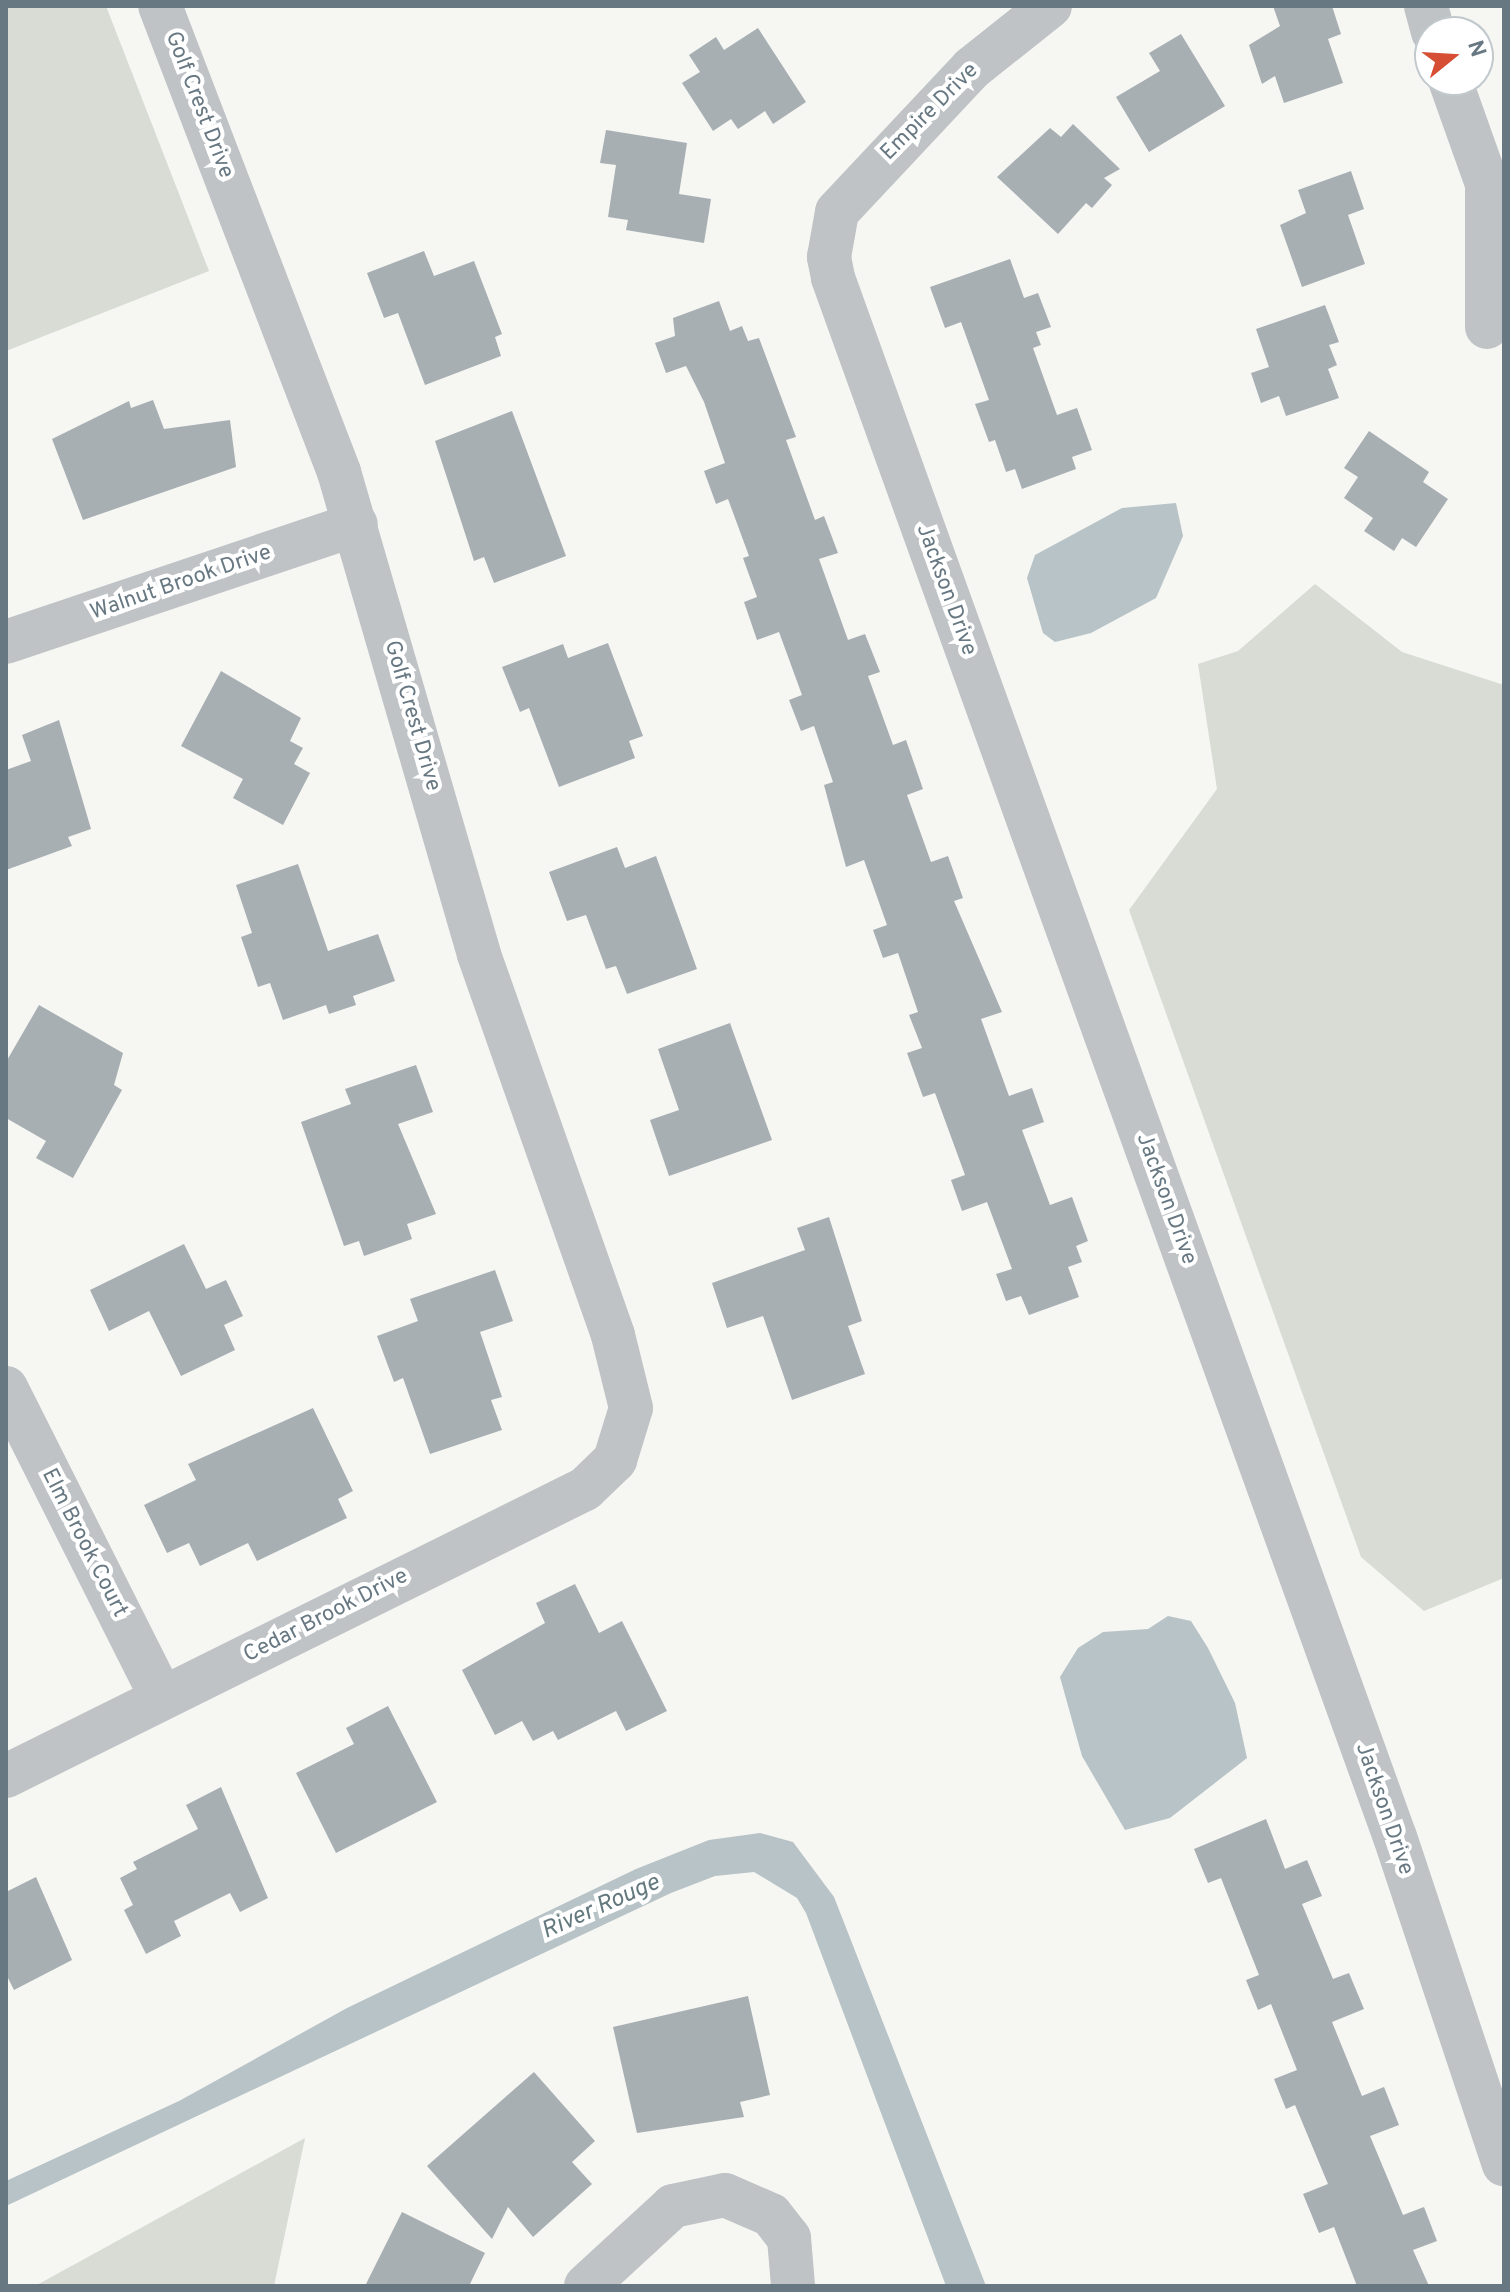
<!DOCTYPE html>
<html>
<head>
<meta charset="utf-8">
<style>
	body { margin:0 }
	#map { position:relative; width:1510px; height:2292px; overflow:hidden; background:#f6f6f3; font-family:Overpass,sans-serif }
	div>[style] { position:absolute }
	.green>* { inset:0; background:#d8dcd4 }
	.water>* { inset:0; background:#b7c3c6 }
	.building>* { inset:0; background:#a7afb3 }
	.minor>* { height:44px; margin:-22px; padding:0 22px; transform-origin:22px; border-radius:22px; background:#bfc3c6 }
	span { translate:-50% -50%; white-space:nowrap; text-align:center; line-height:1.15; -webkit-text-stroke:8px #fff; paint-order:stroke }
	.street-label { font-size:22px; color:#677882 }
	.water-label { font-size:24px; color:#63797e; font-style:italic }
	.frame { position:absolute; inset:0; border:8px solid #677882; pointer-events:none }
	.north { position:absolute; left:1414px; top:16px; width:80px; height:80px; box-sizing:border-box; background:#fff; border:2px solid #c2c9cd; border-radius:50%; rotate:72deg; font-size:22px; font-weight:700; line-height:32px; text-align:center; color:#677882 }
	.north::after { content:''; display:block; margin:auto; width:28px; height:36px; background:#d64e33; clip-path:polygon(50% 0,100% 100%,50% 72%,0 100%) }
</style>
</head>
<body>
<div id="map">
	<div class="green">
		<i style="clip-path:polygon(6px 6px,106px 6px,209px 271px,6px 351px)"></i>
		<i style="clip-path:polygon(1315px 584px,1402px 652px,1504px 685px,1504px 1578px,1424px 1611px,1361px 1557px,1129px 910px,1217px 789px,1198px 664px,1238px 651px)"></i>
		<i style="clip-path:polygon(305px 2138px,274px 2286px,35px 2286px)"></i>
	</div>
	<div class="water">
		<i style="clip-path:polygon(1176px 503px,1183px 536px,1156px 598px,1091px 633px,1055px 642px,1043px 633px,1027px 578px,1035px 555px,1122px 508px)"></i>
		<i style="clip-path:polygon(1168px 1616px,1191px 1621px,1208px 1648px,1235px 1703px,1247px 1758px,1170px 1818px,1125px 1830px,1082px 1756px,1060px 1677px,1078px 1648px,1103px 1632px,1148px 1629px)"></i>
		<i style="clip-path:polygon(760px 1833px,793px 1842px,834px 1897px,986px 2286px,946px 2286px,806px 1913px,797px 1898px,754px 1872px,715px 1876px,671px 1893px,6px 2206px,6px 2181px,179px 2101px,347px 2008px,636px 1869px,709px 1840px)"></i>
	</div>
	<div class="building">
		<i style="clip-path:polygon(1273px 6px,1332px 6px,1341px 34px,1328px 39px,1343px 83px,1284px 103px,1275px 76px,1262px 84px,1249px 45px,1280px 26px)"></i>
		<i style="clip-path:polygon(758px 28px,806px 102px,773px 124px,765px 111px,738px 129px,731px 119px,713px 131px,682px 83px,700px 72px,689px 55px,716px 37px,724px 50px)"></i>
		<i style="clip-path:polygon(1181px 34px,1225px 106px,1149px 152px,1116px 97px,1160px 71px,1149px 53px)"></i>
		<i style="clip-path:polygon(1073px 124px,1120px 169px,1104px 178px,1112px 185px,1092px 208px,1086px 203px,1058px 234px,997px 177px,1050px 128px,1061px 137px)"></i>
		<i style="clip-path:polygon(606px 130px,687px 143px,679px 194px,711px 199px,704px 243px,626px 230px,628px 220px,608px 217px,616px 165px,600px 163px)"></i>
		<i style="clip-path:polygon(1351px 171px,1364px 209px,1348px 215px,1365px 264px,1302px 287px,1280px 225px,1306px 213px,1298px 190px)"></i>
		<i style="clip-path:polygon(424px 251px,434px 276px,474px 261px,502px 334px,495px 337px,501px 356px,425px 385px,398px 313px,384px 318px,367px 273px)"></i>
		<i style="clip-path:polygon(1010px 259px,1024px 298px,1038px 293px,1051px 327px,1036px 332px,1041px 345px,1033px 348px,1057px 415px,1077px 408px,1092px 450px,1072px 457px,1076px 469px,1022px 489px,1015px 469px,1006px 472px,995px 440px,989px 442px,975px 404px,989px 400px,961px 322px,945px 328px,930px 287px)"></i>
		<i style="clip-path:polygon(719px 301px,730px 331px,742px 326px,748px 341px,759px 338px,796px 437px,786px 440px,815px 520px,824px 516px,838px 553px,819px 559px,848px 640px,865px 634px,880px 672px,868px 676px,893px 745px,906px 740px,923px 789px,907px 795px,931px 862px,948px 856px,963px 898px,954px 901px,1002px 1012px,981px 1019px,1009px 1096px,1032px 1088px,1044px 1122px,1022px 1130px,1050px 1205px,1072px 1197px,1088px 1241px,1076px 1246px,1082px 1262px,1068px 1267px,1079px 1297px,1029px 1315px,1021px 1296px,1006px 1301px,996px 1274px,1012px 1269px,987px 1202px,962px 1211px,951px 1180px,965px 1175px,935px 1093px,923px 1097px,907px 1053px,922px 1048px,909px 1015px,918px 1012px,898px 953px,883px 958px,873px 930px,887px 925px,864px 860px,846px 867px,824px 785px,833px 782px,814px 726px,801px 731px,789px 700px,802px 695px,779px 632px,757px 640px,744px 602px,757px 597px,743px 558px,749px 556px,728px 499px,716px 504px,704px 471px,725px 463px,704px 402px,686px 366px,666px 373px,655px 343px,675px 336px,673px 318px)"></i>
		<i style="clip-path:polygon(1325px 305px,1339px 342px,1329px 345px,1337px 365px,1328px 369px,1339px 398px,1286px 416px,1279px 396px,1261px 403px,1251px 373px,1269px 367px,1256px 329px)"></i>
		<i style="clip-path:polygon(153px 400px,164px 429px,230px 420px,236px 467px,83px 520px,52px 439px,129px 401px,131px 408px)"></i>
		<i style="clip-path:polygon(512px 411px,566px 556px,494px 583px,484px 557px,474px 561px,435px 441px)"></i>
		<i style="clip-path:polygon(1369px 431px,1429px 472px,1423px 482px,1448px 499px,1416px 547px,1402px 538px,1394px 551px,1364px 531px,1373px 518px,1344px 498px,1358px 477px,1344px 468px)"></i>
		<i style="clip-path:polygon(608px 643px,643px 736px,629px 741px,635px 758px,559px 787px,529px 708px,520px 712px,502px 667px,563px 644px,568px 658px)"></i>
		<i style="clip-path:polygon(221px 671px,301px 718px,290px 741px,303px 748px,294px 764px,310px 773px,283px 825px,233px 798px,243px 779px,181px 746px)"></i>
		<i style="clip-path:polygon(59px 720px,91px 829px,68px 837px,72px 846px,6px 870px,6px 770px,31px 761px,22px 735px)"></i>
		<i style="clip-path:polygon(617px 847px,625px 868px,656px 856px,697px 969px,627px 994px,616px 966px,606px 969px,586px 915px,567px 921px,549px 872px)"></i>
		<i style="clip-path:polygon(298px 864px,328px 951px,378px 934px,395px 981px,353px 996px,356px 1005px,329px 1014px,326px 1005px,283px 1020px,270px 983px,258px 987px,241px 937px,252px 933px,236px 885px)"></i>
		<i style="clip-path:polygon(39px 1005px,123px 1053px,114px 1085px,122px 1090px,73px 1178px,36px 1158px,46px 1141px,6px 1118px,6px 1062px)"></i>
		<i style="clip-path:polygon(730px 1023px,772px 1140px,669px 1176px,650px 1120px,679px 1110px,658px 1049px)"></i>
		<i style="clip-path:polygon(416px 1065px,433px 1112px,398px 1124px,436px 1214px,407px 1224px,412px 1239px,364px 1256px,359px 1241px,344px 1246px,301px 1122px,351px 1104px,345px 1089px)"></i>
		<i style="clip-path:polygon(829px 1217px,862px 1321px,848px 1326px,865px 1374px,792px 1400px,763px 1316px,727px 1328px,712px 1283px,805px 1250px,797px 1228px)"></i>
		<i style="clip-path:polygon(184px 1244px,206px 1289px,226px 1280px,243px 1316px,224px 1325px,235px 1350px,181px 1376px,149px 1311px,109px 1331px,90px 1290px)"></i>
		<i style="clip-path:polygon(495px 1270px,513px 1321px,480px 1332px,502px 1397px,491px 1400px,502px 1430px,430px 1454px,403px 1378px,394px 1382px,377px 1336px,418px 1321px,410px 1299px)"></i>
		<i style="clip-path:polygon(313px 1408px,353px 1491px,338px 1499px,347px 1518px,257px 1561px,248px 1543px,200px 1566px,189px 1543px,167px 1553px,144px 1505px,196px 1480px,188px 1464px)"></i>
		<i style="clip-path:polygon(575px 1584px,599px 1633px,622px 1621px,667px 1711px,626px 1731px,616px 1711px,558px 1740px,553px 1731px,533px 1741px,522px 1721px,495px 1735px,462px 1670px,545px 1623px,536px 1603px)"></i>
		<i style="clip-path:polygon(388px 1706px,437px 1802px,336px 1853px,296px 1773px,354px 1744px,346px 1728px)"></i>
		<i style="clip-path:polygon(221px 1787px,268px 1898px,240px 1912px,230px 1893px,174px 1921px,181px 1936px,146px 1954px,124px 1910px,133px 1905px,120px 1878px,137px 1869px,133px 1862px,198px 1829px,186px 1805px)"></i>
		<i style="clip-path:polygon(1266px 1819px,1285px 1869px,1307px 1860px,1322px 1896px,1302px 1904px,1333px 1979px,1349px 1973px,1364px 2009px,1332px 2022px,1362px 2096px,1384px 2087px,1399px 2125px,1370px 2136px,1403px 2215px,1424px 2207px,1437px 2241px,1413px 2250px,1429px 2286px,1357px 2286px,1334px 2227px,1319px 2233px,1303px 2194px,1328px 2184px,1295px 2105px,1286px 2109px,1274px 2079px,1297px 2070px,1271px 2004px,1258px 2010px,1246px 1980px,1259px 1975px,1221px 1878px,1208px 1883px,1194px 1849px)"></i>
		<i style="clip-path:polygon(36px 1877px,72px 1960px,14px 1990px,6px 1974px,6px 1892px)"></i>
		<i style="clip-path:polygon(748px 1996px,770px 2095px,740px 2102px,744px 2117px,637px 2133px,613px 2027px)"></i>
		<i style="clip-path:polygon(534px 2072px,595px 2141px,572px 2162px,592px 2184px,533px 2237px,508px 2207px,492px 2239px,427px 2166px)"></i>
		<i style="clip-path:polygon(402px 2212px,485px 2253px,469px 2286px,365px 2286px)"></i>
	</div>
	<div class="minor">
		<i style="left:1050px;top:6px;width:100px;rotate:141.5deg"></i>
		<i style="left:972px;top:68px;width:197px;rotate:133.2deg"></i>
		<i style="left:837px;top:212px;width:46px;rotate:100.1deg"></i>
		<i style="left:829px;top:257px;width:21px;rotate:79deg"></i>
		<i style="left:833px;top:278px;width:1657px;rotate:70.18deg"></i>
		<i style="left:1395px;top:1837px;width:345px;rotate:71.6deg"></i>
		<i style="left:1426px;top:6px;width:27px;rotate:75deg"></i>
		<i style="left:1450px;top:80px;width:110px;rotate:70.4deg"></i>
		<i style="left:1487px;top:184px;width:143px;rotate:90deg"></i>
		<i style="left:6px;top:642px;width:369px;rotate:-18.6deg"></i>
		<i style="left:6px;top:1388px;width:347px;rotate:63.3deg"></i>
		<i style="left:6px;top:1776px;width:646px;rotate:-26.37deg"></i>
		<i style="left:585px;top:1489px;width:42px;rotate:-44deg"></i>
		<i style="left:615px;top:1460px;width:54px;rotate:-72.9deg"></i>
		<i style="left:631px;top:1408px;width:75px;rotate:-103.9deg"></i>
		<i style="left:613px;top:1335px;width:404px;rotate:-109.4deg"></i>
		<i style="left:479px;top:954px;width:502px;rotate:-106.2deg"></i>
		<i style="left:339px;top:472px;width:499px;rotate:-111deg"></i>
		<i style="left:586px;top:2286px;width:118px;rotate:-42.6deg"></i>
		<i style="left:673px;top:2206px;width:53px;rotate:-11.9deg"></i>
		<i style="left:725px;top:2195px;width:50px;rotate:23.5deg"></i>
		<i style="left:771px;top:2215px;width:29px;rotate:52deg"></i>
		<i style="left:789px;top:2238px;width:48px;rotate:85.2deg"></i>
	</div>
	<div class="street-label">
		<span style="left:199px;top:105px;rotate:69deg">Golf Crest Drive</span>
		<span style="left:930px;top:112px;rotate:-45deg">Empire Drive</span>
		<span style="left:181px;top:583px;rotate:-19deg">Walnut Brook Drive</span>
		<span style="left:946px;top:590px;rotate:70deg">Jackson Drive</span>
		<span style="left:412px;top:716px;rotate:74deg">Golf Crest Drive</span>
		<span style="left:1166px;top:1199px;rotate:70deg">Jackson Drive</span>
		<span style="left:84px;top:1543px;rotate:63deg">Elm Brook Court</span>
		<span style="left:326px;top:1616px;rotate:-27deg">Cedar Brook Drive</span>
		<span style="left:1384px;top:1809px;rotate:71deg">Jackson Drive</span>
	</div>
	<div class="water-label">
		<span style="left:601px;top:1908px;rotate:-24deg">River Rouge</span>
	</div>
	<div class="frame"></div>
	<div class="north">N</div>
</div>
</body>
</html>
